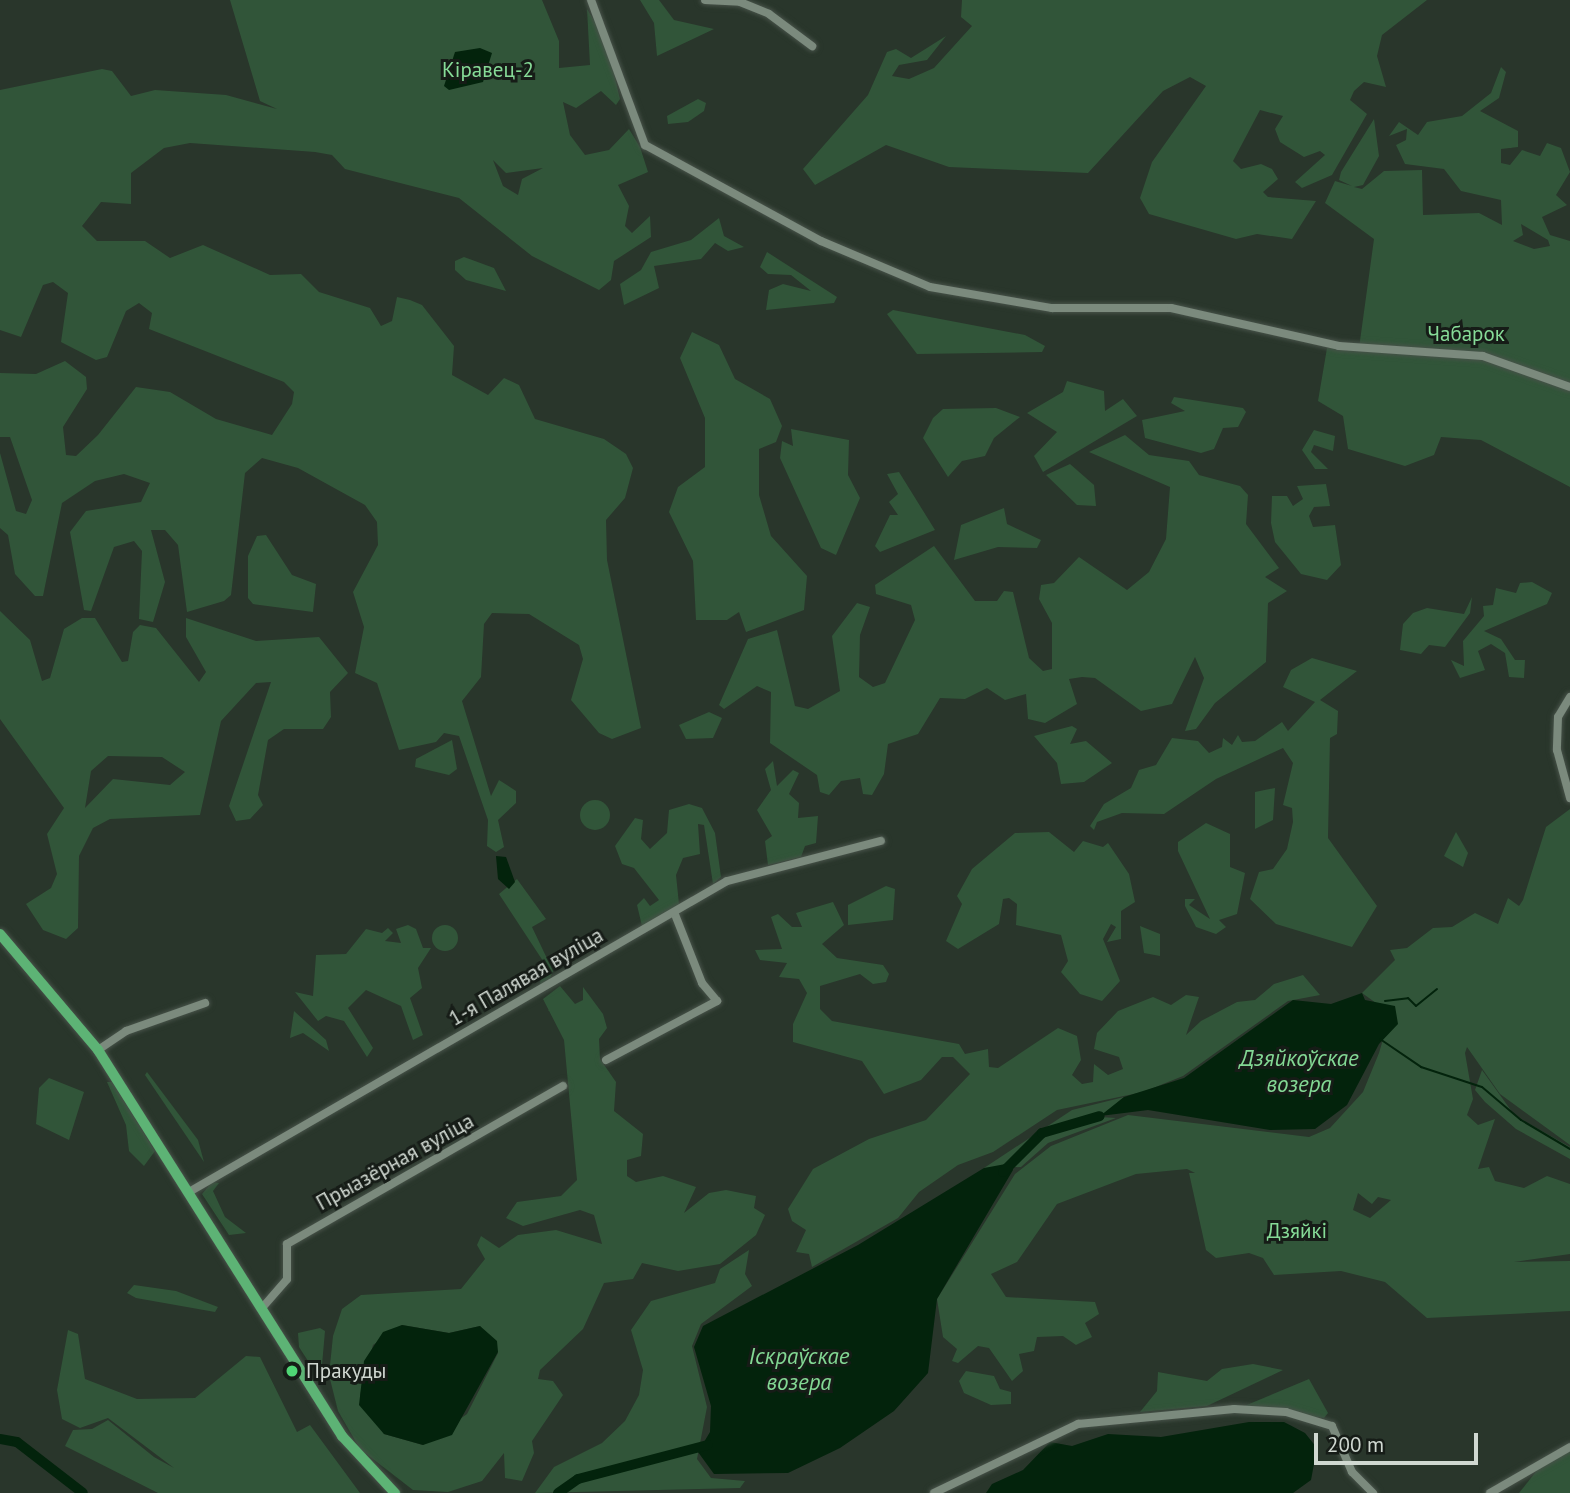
<!DOCTYPE html>
<html>
<head>
<meta charset="utf-8">
<style>
	body { margin:0 }
	#map { position:relative; width:1570px; height:1493px; overflow:hidden; background:#29362b; font-family:"PT Sans",sans-serif }
	div>[style] { position:absolute }
	.green>* { inset:0; background:#315539 }
	.round { border-radius:50% }
	.water>* { inset:0; background:#03230c }
	.stream>* { height:2px; margin:-1px; padding:0 1px; transform-origin:1px; border-radius:1px; background:#03230c }
	.river>* { height:10px; margin:-5px; padding:0 5px; transform-origin:5px; border-radius:5px; background:#03230c }
	.roads { filter:drop-shadow(0 0 2px #475249) drop-shadow(0 0 2px #475249) }
	.minor>* { height:8px; margin:-4px; padding:0 4px; transform-origin:4px; border-radius:4px; background:#7b8a7d }
	.major>* { height:10px; margin:-5px; padding:0 5px; transform-origin:5px; border-radius:5px; background:#5db375 }
	.dots>* { width:19px; height:19px; translate:-50% -50%; box-sizing:border-box; border:4px solid #161c17; border-radius:50% }
	span { translate:-50% -50%; white-space:nowrap; text-align:center; line-height:1.15; -webkit-text-stroke:6px #161c17; paint-order:stroke }
	.park-label { font-size:21px; color:#86db97 }
	.street-label { font-size:21px; color:#d0d8d1 }
	.poi-label { font-size:21px; color:#d0d8d1 }
	.left { translate:0 -50%; text-align:left }
	.water-label { font-size:23px; color:#83d894; font-style:italic }
	.scale { position:absolute; left:1314px; top:1433px; width:164px; height:32px; box-sizing:border-box; border:4px solid #d0d8d1; border-top:0; padding-left:9px; font-size:21px; line-height:24px; white-space:nowrap; color:#d0d8d1; -webkit-text-stroke:5px #161c17; paint-order:stroke }
</style>
</head>
<body>
<div id="map">
	<div class="green">
		<i style="clip-path:polygon(evenodd,230px 0,542px 0,559px 41px,559px 68px,590px 65px,587px 9px,606px 39px,620px 99px,616px 105px,601px 91px,576px 108px,563px 102px,570px 135px,585px 155px,609px 150px,629px 129px,640px 147px,648px 172px,618px 185px,629px 206px,625px 226px,632px 233px,650px 216px,651px 237px,614px 261px,611px 280px,599px 290px,532px 256px,459px 198px,345px 169px,332px 155px,315px 152px,190px 143px,164px 148px,131px 173px,131px 204px,101px 202px,82px 226px,97px 241px,145px 241px,170px 258px,203px 245px,270px 275px,301px 274px,319px 292px,370px 308px,381px 326px,392px 321px,397px 297px,410px 300px,422px 305px,454px 346px,452px 375px,488px 395px,504px 378px,519px 385px,535px 419px,604px 439px,626px 454px,633px 468px,625px 498px,606px 520px,607px 560px,641px 728px,612px 739px,599px 733px,571px 700px,583px 659px,579px 645px,529px 614px,492px 613px,484px 624px,481px 677px,462px 701px,491px 796px,499px 780px,516px 791px,516px 803px,498px 820px,504px 847px,496px 852px,487px 846px,488px 820px,459px 736px,444px 733px,436px 742px,399px 750px,377px 683px,355px 673px,364px 627px,353px 592px,378px 545px,377px 522px,365px 505px,298px 468px,262px 458px,245px 473px,231px 595px,224px 601px,187px 612px,178px 545px,165px 530px,151px 530px,165px 582px,153px 622px,139px 619px,142px 551px,134px 541px,114px 547px,91px 611px,84px 610px,70px 532px,86px 511px,141px 502px,150px 483px,124px 474px,95px 481px,62px 503px,43px 596px,35px 596px,15px 574px,8px 535px,0 528px,0 453px,16px 511px,26px 514px,32px 500px,10px 437px,0 437px,0 373px,36px 374px,65px 361px,86px 377px,87px 389px,63px 427px,66px 455px,76px 456px,98px 435px,136px 387px,170px 392px,216px 419px,272px 435px,292px 404px,294px 392px,284px 382px,149px 329px,152px 313px,139px 303px,126px 311px,107px 357px,96px 360px,61px 342px,68px 293px,53px 282px,43px 285px,21px 337px,0 330px,0 90px,102px 69px,112px 71px,131px 96px,155px 90px,226px 95px,277px 109px,260px 101px,230px 0,493px 160px,506px 173px,543px 168px,522px 179px,518px 195px,503px 186px,493px 160px)"></i>
		<i style="clip-path:polygon(640px 0,659px 0,674px 20px,714px 29px,657px 56px,654px 23px)"></i>
		<i style="clip-path:polygon(962px 0,1427px 0,1382px 35px,1377px 56px,1386px 87px,1364px 82px,1354px 91px,1350px 100px,1367px 114px,1332px 175px,1302px 188px,1295px 182px,1325px 155px,1320px 151px,1304px 157px,1280px 142px,1275px 129px,1283px 116px,1260px 110px,1233px 161px,1241px 169px,1261px 164px,1272px 169px,1278px 179px,1263px 192px,1268px 197px,1316px 201px,1292px 239px,1257px 234px,1236px 239px,1149px 214px,1140px 198px,1152px 162px,1206px 86px,1190px 77px,1163px 91px,1088px 173px,949px 167px,886px 145px,815px 185px,803px 169px,868px 95px,887px 52px,896px 49px,911px 58px,946px 36px,927px 60px,899px 65px,892px 76px,909px 79px,934px 68px,972px 26px,961px 17px)"></i>
		<i style="clip-path:polygon(evenodd,1501px 67px,1506px 72px,1499px 98px,1480px 111px,1518px 131px,1518px 147px,1501px 149px,1501px 163px,1510px 165px,1522px 150px,1540px 156px,1547px 143px,1561px 148px,1570px 172px,1556px 195px,1567px 205px,1542px 217px,1550px 235px,1570px 241px,1570px 487px,1481px 440px,1441px 437px,1434px 455px,1405px 466px,1348px 449px,1343px 416px,1318px 401px,1327px 348px,1359px 348px,1374px 239px,1325px 203px,1335px 181px,1352px 186px,1339px 180px,1341px 172px,1374px 119px,1379px 156px,1363px 185px,1354px 187px,1362px 189px,1384px 171px,1422px 170px,1423px 215px,1479px 213px,1502px 225px,1501px 200px,1461px 191px,1444px 169px,1405px 164px,1396px 145px,1406px 140px,1407px 129px,1389px 136px,1399px 122px,1418px 135px,1427px 122px,1462px 116px,1491px 93px,1501px 67px,1521px 224px,1548px 240px,1550px 246px,1534px 249px,1513px 241px,1523px 235px,1521px 224px)"></i>
		<i style="clip-path:polygon(698px 99px,706px 103px,704px 111px,688px 122px,668px 124px,667px 116px)"></i>
		<i style="clip-path:polygon(719px 218px,724px 236px,744px 247px,728px 251px,715px 243px,701px 259px,654px 266px,659px 288px,624px 305px,620px 284px,641px 270px,651px 252px,691px 240px)"></i>
		<i style="clip-path:polygon(767px 252px,837px 297px,834px 303px,766px 310px,769px 290px,783px 284px,811px 291px,791px 275px,768px 274px,760px 267px)"></i>
		<i style="clip-path:polygon(464px 257px,494px 268px,506px 291px,466px 280px,455px 270px,455px 261px)"></i>
		<i style="clip-path:polygon(893px 310px,1025px 335px,1045px 346px,1042px 352px,917px 354px,887px 314px)"></i>
		<i style="clip-path:polygon(692px 332px,719px 345px,735px 379px,770px 399px,782px 426px,776px 442px,759px 449px,759px 495px,771px 536px,807px 576px,804px 610px,746px 632px,739px 612px,727px 620px,696px 620px,693px 561px,669px 512px,678px 487px,705px 467px,705px 418px,680px 358px)"></i>
		<i style="clip-path:polygon(1067px 381px,1104px 391px,1105px 411px,1123px 399px,1137px 416px,1043px 472px,1034px 456px,1057px 432px,1027px 413px,1063px 392px)"></i>
		<i style="clip-path:polygon(1174px 397px,1243px 408px,1246px 412px,1238px 427px,1223px 428px,1214px 449px,1201px 453px,1145px 438px,1142px 420px,1185px 411px,1171px 403px)"></i>
		<i style="clip-path:polygon(996px 408px,1020px 417px,994px 438px,985px 456px,962px 461px,948px 477px,923px 438px,933px 418px,943px 409px)"></i>
		<i style="clip-path:polygon(791px 429px,849px 440px,848px 475px,860px 498px,836px 555px,821px 548px,780px 458px,782px 441px,793px 446px)"></i>
		<i style="clip-path:polygon(1314px 430px,1335px 436px,1333px 451px,1314px 445px,1311px 452px,1328px 469px,1315px 469px,1302px 450px)"></i>
		<i style="clip-path:polygon(1125px 435px,1149px 455px,1189px 461px,1199px 475px,1240px 486px,1248px 495px,1246px 524px,1279px 568px,1265px 577px,1287px 591px,1268px 603px,1266px 662px,1215px 703px,1196px 729px,1185px 731px,1204px 678px,1195px 657px,1172px 704px,1141px 711px,1095px 678px,1082px 677px,1069px 679px,1077px 704px,1045px 723px,1028px 719px,1026px 694px,1005px 700px,987px 688px,965px 699px,940px 698px,918px 734px,888px 744px,884px 774px,872px 795px,863px 794px,860px 778px,841px 781px,829px 795px,820px 792px,817px 775px,770px 743px,771px 692px,757px 686px,724px 709px,719px 705px,748px 639px,777px 630px,795px 706px,808px 709px,840px 691px,832px 636px,857px 603px,870px 607px,860px 635px,859px 677px,873px 687px,885px 683px,915px 620px,911px 605px,876px 594px,875px 585px,934px 546px,975px 601px,997px 601px,1004px 591px,1013px 592px,1029px 658px,1043px 671px,1052px 669px,1052px 623px,1039px 599px,1041px 585px,1054px 583px,1079px 557px,1127px 590px,1149px 572px,1166px 539px,1170px 487px,1089px 452px)"></i>
		<i style="clip-path:polygon(1070px 464px,1094px 485px,1096px 506px,1077px 505px,1046px 475px)"></i>
		<i style="clip-path:polygon(899px 472px,935px 530px,880px 552px,875px 546px,890px 515px,898px 515px,889px 502px,898px 494px,887px 474px)"></i>
		<i style="clip-path:polygon(1326px 484px,1330px 506px,1314px 507px,1309px 516px,1313px 527px,1335px 525px,1341px 565px,1327px 580px,1301px 574px,1275px 542px,1271px 523px,1272px 496px,1287px 496px,1293px 506px,1303px 499px,1297px 486px)"></i>
		<i style="clip-path:polygon(1004px 508px,1007px 524px,1041px 540px,1037px 548px,998px 547px,954px 560px,961px 525px)"></i>
		<i style="clip-path:polygon(266px 535px,292px 575px,316px 584px,313px 612px,253px 604px,248px 598px,248px 556px,257px 536px)"></i>
		<i style="clip-path:polygon(1532px 582px,1552px 593px,1547px 604px,1484px 631px,1501px 639px,1515px 660px,1525px 660px,1524px 678px,1509px 677px,1505px 653px,1491px 644px,1478px 651px,1485px 670px,1460px 678px,1451px 660px,1464px 666px,1463px 641px,1484px 616px,1483px 606px,1493px 605px,1496px 588px,1516px 593px,1520px 583px)"></i>
		<i style="clip-path:polygon(1472px 597px,1470px 613px,1445px 647px,1429px 645px,1421px 654px,1400px 650px,1403px 624px,1413px 613px,1427px 608px,1464px 614px)"></i>
		<i style="clip-path:polygon(evenodd,0 611px,30px 640px,42px 681px,50px 678px,64px 629px,82px 618px,95px 618px,122px 662px,128px 661px,133px 632px,140px 625px,156px 628px,199px 682px,206px 672px,186px 637px,186px 618px,256px 641px,319px 637px,348px 673px,330px 692px,331px 717px,323px 729px,284px 729px,268px 740px,258px 795px,263px 805px,250px 819px,236px 821px,229px 806px,271px 682px,256px 683px,221px 721px,200px 815px,110px 819px,93px 828px,79px 856px,78px 928px,66px 939px,43px 930px,26px 904px,51px 888px,57px 874px,47px 834px,64px 808px,0 719px,0 611px,108px 756px,162px 757px,185px 772px,170px 785px,113px 779px,85px 808px,91px 771px,108px 756px)"></i>
		<i style="clip-path:polygon(1312px 658px,1357px 671px,1320px 700px,1338px 711px,1337px 734px,1330px 738px,1328px 838px,1377px 906px,1352px 947px,1276px 924px,1250px 899px,1259px 872px,1273px 869px,1287px 849px,1293px 822px,1292px 808px,1283px 805px,1293px 763px,1283px 748px,1216px 779px,1164px 814px,1122px 813px,1097px 822px,1094px 830px,1090px 826px,1104px 804px,1131px 788px,1139px 770px,1156px 765px,1172px 738px,1198px 741px,1209px 753px,1222px 747px,1223px 738px,1232px 745px,1238px 735px,1242px 742px,1255px 741px,1282px 722px,1288px 731px,1315px 702px,1283px 687px,1291px 670px)"></i>
		<i style="clip-path:polygon(709px 712px,722px 718px,713px 738px,686px 739px,679px 725px)"></i>
		<i style="clip-path:polygon(1072px 726px,1077px 729px,1070px 744px,1086px 741px,1112px 763px,1084px 782px,1061px 784px,1057px 763px,1034px 736px)"></i>
		<i style="clip-path:polygon(452px 740px,457px 769px,449px 775px,415px 767px,416px 759px)"></i>
		<i style="clip-path:polygon(773px 761px,777px 786px,793px 770px,799px 773px,789px 794px,799px 803px,798px 818px,818px 816px,816px 843px,805px 846px,801px 857px,768px 865px,765px 841px,772px 836px,757px 810px,771px 790px,765px 769px)"></i>
		<i style="clip-path:polygon(1275px 788px,1273px 820px,1255px 829px,1255px 792px)"></i>
		<i class="round" style="left:580px;top:800px;width:30px;height:30px"></i>
		<i style="clip-path:polygon(689px 804px,702px 808px,715px 833px,721px 877px,713px 884px,704px 825px,698px 824px,700px 854px,683px 858px,676px 875px,679px 904px,642px 926px,637px 905px,644px 898px,650px 906px,659px 900px,634px 868px,622px 864px,615px 846px,635px 818px,643px 820px,641px 839px,650px 849px,667px 833px,669px 810px)"></i>
		<i style="clip-path:polygon(evenodd,1570px 809px,1570px 1145px,1500px 1094px,1467px 1047px,1465px 1053px,1473px 1099px,1467px 1115px,1478px 1125px,1495px 1119px,1478px 1169px,1489px 1167px,1495px 1181px,1524px 1188px,1547px 1176px,1570px 1184px,1570px 1254px,1514px 1262px,1570px 1261px,1570px 1311px,1427px 1318px,1385px 1282px,1341px 1271px,1274px 1275px,1263px 1258px,1249px 1253px,1216px 1258px,1206px 1250px,1189px 1173px,1195px 1173px,1187px 1169px,1136px 1174px,1057px 1204px,1017px 1262px,991px 1274px,1006px 1297px,1095px 1302px,1099px 1314px,1085px 1323px,1092px 1337px,1076px 1345px,1063px 1336px,1037px 1337px,1034px 1351px,1019px 1354px,1023px 1371px,1012px 1381px,989px 1348px,978px 1346px,958px 1363px,952px 1361px,957px 1349px,943px 1337px,937px 1299px,1015px 1174px,1051px 1146px,1128px 1115px,1309px 1137px,1330px 1128px,1363px 1092px,1379px 1053px,1384px 1036px,1376px 1003px,1362px 993px,1395px 960px,1390px 950px,1407px 948px,1433px 928px,1452px 927px,1475px 913px,1498px 924px,1508px 898px,1519px 906px,1523px 900px,1546px 827px,1570px 809px,1358px 1193px,1372px 1204px,1378px 1197px,1391px 1200px,1370px 1218px,1353px 1210px,1358px 1193px)"></i>
		<i style="clip-path:polygon(1206px 823px,1230px 834px,1230px 867px,1245px 873px,1237px 914px,1219px 920px,1226px 927px,1216px 934px,1196px 927px,1185px 906px,1185px 899px,1195px 899px,1189px 905px,1210px 919px,1178px 851px,1178px 842px)"></i>
		<i style="clip-path:polygon(1049px 832px,1074px 852px,1083px 841px,1103px 847px,1108px 843px,1129px 874px,1135px 902px,1121px 911px,1121px 939px,1107px 942px,1116px 927px,1111px 924px,1103px 939px,1120px 981px,1102px 1001px,1080px 994px,1061px 972px,1068px 961px,1061px 935px,1016px 925px,1017px 904px,1009px 898px,1003px 899px,999px 924px,958px 949px,946px 941px,962px 904px,957px 896px,972px 869px,1015px 833px)"></i>
		<i style="clip-path:polygon(1456px 832px,1468px 853px,1463px 867px,1444px 856px)"></i>
		<i style="clip-path:polygon(517px 879px,546px 919px,532px 927px,553px 971px,548px 983px,540px 984px,543px 961px,499px 894px)"></i>
		<i style="clip-path:polygon(886px 886px,895px 889px,893px 920px,848px 925px,848px 905px)"></i>
		<i style="clip-path:polygon(833px 902px,844px 925px,822px 944px,837px 958px,883px 965px,889px 974px,886px 982px,873px 984px,860px 974px,820px 986px,820px 1009px,832px 1021px,959px 1044px,965px 1054px,988px 1049px,989px 1067px,998px 1068px,1058px 1028px,1077px 1036px,1081px 1060px,1072px 1075px,1082px 1084px,1093px 1082px,1094px 1064px,1108px 1075px,1123px 1069px,1119px 1057px,1094px 1049px,1097px 1033px,1118px 1011px,1153px 997px,1171px 1005px,1186px 995px,1199px 997px,1186px 1035px,1201px 1021px,1237px 1002px,1255px 1000px,1274px 984px,1303px 975px,1320px 995px,1288px 1001px,1183px 1076px,1143px 1092px,1057px 1110px,993px 1152px,958px 1165px,919px 1192px,898px 1218px,812px 1267px,809px 1254px,796px 1252px,806px 1230px,792px 1221px,788px 1209px,813px 1169px,869px 1139px,926px 1120px,970px 1074px,953px 1057px,942px 1057px,921px 1080px,884px 1094px,862px 1061px,793px 1042px,793px 1024px,807px 993px,799px 979px,779px 977px,787px 963px,760px 960px,755px 950px,782px 949px,771px 917px,778px 914px,792px 927px,802px 927px,796px 913px)"></i>
		<i class="round" style="left:432px;top:925px;width:26px;height:26px"></i>
		<i style="clip-path:polygon(408px 925px,416px 929px,423px 948px,431px 948px,418px 968px,422px 988px,410px 998px,423px 1035px,413px 1040px,401px 1006px,366px 990px,348px 1008px,373px 1048px,367px 1057px,344px 1021px,326px 1016px,318px 1021px,295px 992px,313px 996px,316px 955px,346px 954px,366px 929px,382px 933px,388px 928px,393px 933px,385px 941px,401px 943px,396px 929px)"></i>
		<i style="clip-path:polygon(1140px 926px,1160px 934px,1160px 956px,1144px 953px)"></i>
		<i style="clip-path:polygon(evenodd,560px 986px,575px 1004px,583px 1000px,583px 987px,603px 1014px,607px 1028px,599px 1039px,600px 1059px,616px 1082px,614px 1111px,643px 1134px,641px 1156px,627px 1160px,627px 1176px,636px 1182px,663px 1176px,696px 1187px,684px 1213px,709px 1193px,726px 1190px,756px 1196px,754px 1208px,765px 1215px,756px 1235px,720px 1264px,678px 1271px,642px 1263px,633px 1279px,604px 1283px,583px 1329px,540px 1370px,538px 1379px,553px 1381px,563px 1395px,532px 1441px,534px 1453px,522px 1481px,505px 1478px,504px 1453px,482px 1481px,448px 1492px,413px 1490px,360px 1449px,338px 1411px,329px 1375px,333px 1336px,342px 1309px,361px 1295px,461px 1289px,485px 1259px,477px 1245px,481px 1236px,499px 1248px,518px 1235px,556px 1230px,602px 1244px,594px 1215px,580px 1210px,523px 1226px,506px 1218px,517px 1202px,561px 1196px,577px 1180px,564px 1040px,543px 999px,560px 986px,402px 1325px,449px 1333px,480px 1326px,498px 1353px,467px 1414px,423px 1445px,384px 1434px,360px 1395px,373px 1345px,402px 1325px)"></i>
		<i style="clip-path:polygon(294px 1011px,326px 1040px,329px 1051px,303px 1033px,290px 1038px)"></i>
		<i style="clip-path:polygon(1482px 1070px,1515px 1116px,1570px 1147px,1570px 1159px,1516px 1129px,1485px 1102px,1475px 1090px)"></i>
		<i style="clip-path:polygon(147px 1072px,198px 1140px,204px 1162px,145px 1075px)"></i>
		<i style="clip-path:polygon(49px 1078px,84px 1092px,69px 1140px,36px 1124px,39px 1088px)"></i>
		<i style="clip-path:polygon(107px 1082px,112px 1082px,155px 1151px,144px 1166px,129px 1151px,126px 1125px)"></i>
		<i style="clip-path:polygon(1124px 1097px,1100px 1117px,1116px 1118px,1048px 1143px,1021px 1167px,984px 1168px,1072px 1110px)"></i>
		<i style="clip-path:polygon(212px 1182px,219px 1183px,213px 1191px,225px 1217px,246px 1233px,229px 1235px,202px 1194px)"></i>
		<i style="clip-path:polygon(749px 1250px,745px 1274px,752px 1286px,701px 1324px,692px 1346px,707px 1407px,697px 1459px,711px 1478px,745px 1481px,740px 1488px,535px 1493px,554px 1467px,602px 1443px,625px 1421px,639px 1395px,643px 1370px,631px 1330px,651px 1301px,715px 1283px,720px 1269px)"></i>
		<i style="clip-path:polygon(134px 1285px,176px 1291px,218px 1307px,215px 1312px,136px 1298px,127px 1293px)"></i>
		<i style="clip-path:polygon(320px 1328px,325px 1331px,322px 1365px,310px 1364px,299px 1347px,298px 1333px)"></i>
		<i style="clip-path:polygon(68px 1330px,78px 1334px,85px 1379px,137px 1399px,195px 1398px,246px 1356px,260px 1357px,297px 1432px,310px 1425px,360px 1493px,158px 1493px,65px 1446px,73px 1430px,92px 1429px,108px 1420px,154px 1457px,174px 1468px,108px 1418px,80px 1428px,62px 1419px,57px 1390px)"></i>
		<i style="clip-path:polygon(1253px 1364px,1283px 1370px,1207px 1406px,1140px 1412px,1157px 1391px,1158px 1372px,1207px 1381px,1222px 1369px)"></i>
		<i style="clip-path:polygon(966px 1371px,994px 1376px,1000px 1389px,1011px 1392px,1011px 1404px,991px 1405px,964px 1393px,959px 1381px)"></i>
		<i style="clip-path:polygon(1309px 1379px,1328px 1413px,1324px 1418px,1242px 1407px)"></i>
		<i style="clip-path:polygon(1570px 1451px,1570px 1493px,1519px 1493px,1538px 1469px)"></i>
	</div>
	<div class="water">
		<i style="clip-path:polygon(480px 48px,492px 53px,483px 82px,449px 90px,444px 86px,455px 52px)"></i>
		<i style="clip-path:polygon(496px 856px,506px 857px,515px 882px,509px 889px,498px 879px)"></i>
		<i style="clip-path:polygon(1362px 993px,1365px 1000px,1395px 1006px,1398px 1024px,1379px 1044px,1347px 1105px,1315px 1129px,1270px 1130px,1148px 1110px,1100px 1116px,1124px 1097px,1184px 1078px,1293px 1000px,1331px 1004px)"></i>
		<i style="clip-path:polygon(1011px 1163px,1013px 1170px,937px 1299px,928px 1373px,894px 1411px,840px 1448px,788px 1473px,714px 1474px,698px 1452px,710px 1432px,711px 1406px,694px 1347px,703px 1326px,858px 1245px,984px 1168px)"></i>
		<i style="clip-path:polygon(402px 1325px,449px 1333px,480px 1326px,497px 1341px,498px 1352px,452px 1435px,423px 1445px,384px 1434px,359px 1405px,364px 1361px,383px 1332px)"></i>
		<i style="clip-path:polygon(1249px 1422px,1284px 1422px,1305px 1433px,1317px 1448px,1311px 1480px,1293px 1493px,986px 1493px,992px 1484px,1023px 1470px,1050px 1442px,1072px 1446px,1108px 1434px,1161px 1437px)"></i>
	</div>
	<div class="stream">
		<i style="left:1385px;top:1001px;width:23px;rotate:-7deg"></i>
		<i style="left:1408px;top:998px;width:11px;rotate:45deg"></i>
		<i style="left:1416px;top:1006px;width:27px;rotate:-39deg"></i>
		<i style="left:1380px;top:1039px;width:50px;rotate:34.3deg"></i>
		<i style="left:1421px;top:1067px;width:64px;rotate:18.2deg"></i>
		<i style="left:1482px;top:1087px;width:51px;rotate:40.2deg"></i>
		<i style="left:1521px;top:1120px;width:57px;rotate:30.6deg"></i>
	</div>
	<div class="river">
		<i style="left:1003px;top:1172px;width:55px;rotate:-45deg"></i>
		<i style="left:1042px;top:1133px;width:60px;rotate:-16.3deg"></i>
		<i style="left:0;top:1439px;width:17px;rotate:10deg"></i>
		<i style="left:17px;top:1442px;width:83px;rotate:37.7deg"></i>
		<i style="left:558px;top:1493px;width:24px;rotate:-35deg"></i>
		<i style="left:578px;top:1479px;width:134px;rotate:-14.7deg"></i>
	</div>
	<div class="roads">
		<div class="minor">
			<i style="left:591px;top:0;width:155px;rotate:69.6deg"></i>
			<i style="left:645px;top:145px;width:200px;rotate:28.6deg"></i>
			<i style="left:821px;top:241px;width:118px;rotate:22.9deg"></i>
			<i style="left:930px;top:287px;width:124px;rotate:9.8deg"></i>
			<i style="left:1052px;top:308px;width:119px"></i>
			<i style="left:1171px;top:308px;width:172px;rotate:12.7deg"></i>
			<i style="left:1339px;top:346px;width:144px;rotate:4deg"></i>
			<i style="left:1483px;top:356px;width:92px;rotate:19.6deg"></i>
			<i style="left:705px;top:0;width:35px;rotate:3deg"></i>
			<i style="left:740px;top:2px;width:31px;rotate:22deg"></i>
			<i style="left:769px;top:14px;width:54px;rotate:36.7deg"></i>
			<i style="left:1570px;top:697px;width:23px;rotate:121deg"></i>
			<i style="left:1558px;top:717px;width:33px;rotate:92deg"></i>
			<i style="left:1557px;top:750px;width:50px;rotate:74.8deg"></i>
			<i style="left:98px;top:1050px;width:34px;rotate:-34deg"></i>
			<i style="left:126px;top:1031px;width:84px;rotate:-19.5deg"></i>
			<i style="left:606px;top:1060px;width:126px;rotate:-28deg"></i>
			<i style="left:717px;top:1001px;width:23px;rotate:-130deg"></i>
			<i style="left:702px;top:983px;width:76px;rotate:-111.5deg"></i>
			<i style="left:189px;top:1192px;width:621px;rotate:-30.03deg"></i>
			<i style="left:727px;top:881px;width:159px;rotate:-14.6deg"></i>
			<i style="left:262px;top:1308px;width:38px;rotate:-49deg"></i>
			<i style="left:287px;top:1279px;width:35px;rotate:-90deg"></i>
			<i style="left:287px;top:1244px;width:318px;rotate:-29.8deg"></i>
			<i style="left:934px;top:1493px;width:160px;rotate:-25.6deg"></i>
			<i style="left:1078px;top:1424px;width:157px;rotate:-5.5deg"></i>
			<i style="left:1234px;top:1409px;width:52px;rotate:3.3deg"></i>
			<i style="left:1286px;top:1412px;width:48px;rotate:16.9deg"></i>
			<i style="left:1332px;top:1426px;width:50px;rotate:66.5deg"></i>
			<i style="left:1352px;top:1472px;width:30px;rotate:45deg"></i>
			<i style="left:1490px;top:1493px;width:92px;rotate:-29.9deg"></i>
		</div>
		<div class="major">
			<i style="left:0;top:934px;width:152px;rotate:49.8deg"></i>
			<i style="left:98px;top:1050px;width:457px;rotate:57.7deg"></i>
			<i style="left:342px;top:1436px;width:78px;rotate:47.1deg"></i>
		</div>
	</div>
	<div class="dots">
		<i style="left:292px;top:1371px;background:#4fd675"></i>
	</div>
	<div class="park-label">
		<span style="left:488px;top:70px">Кіравец-2</span>
		<span style="left:1466px;top:334px">Чабарок</span>
		<span style="left:1297px;top:1231px">Дзяйкі</span>
	</div>
	<div class="street-label">
		<span style="left:526px;top:977px;rotate:-30deg">1-я Палявая вуліца</span>
		<span style="left:395px;top:1162px;rotate:-29deg">Прыазёрная вуліца</span>
	</div>
	<div class="poi-label">
		<span class="left" style="left:306px;top:1371px">Пракуды</span>
	</div>
	<div class="water-label">
		<span style="left:1299px;top:1071px">Дзяйкоўскае<br>возера</span>
		<span style="left:799px;top:1369px">Іскраўскае<br>возера</span>
	</div>
	<div class="scale">200 m</div>
</div>
</body>
</html>
